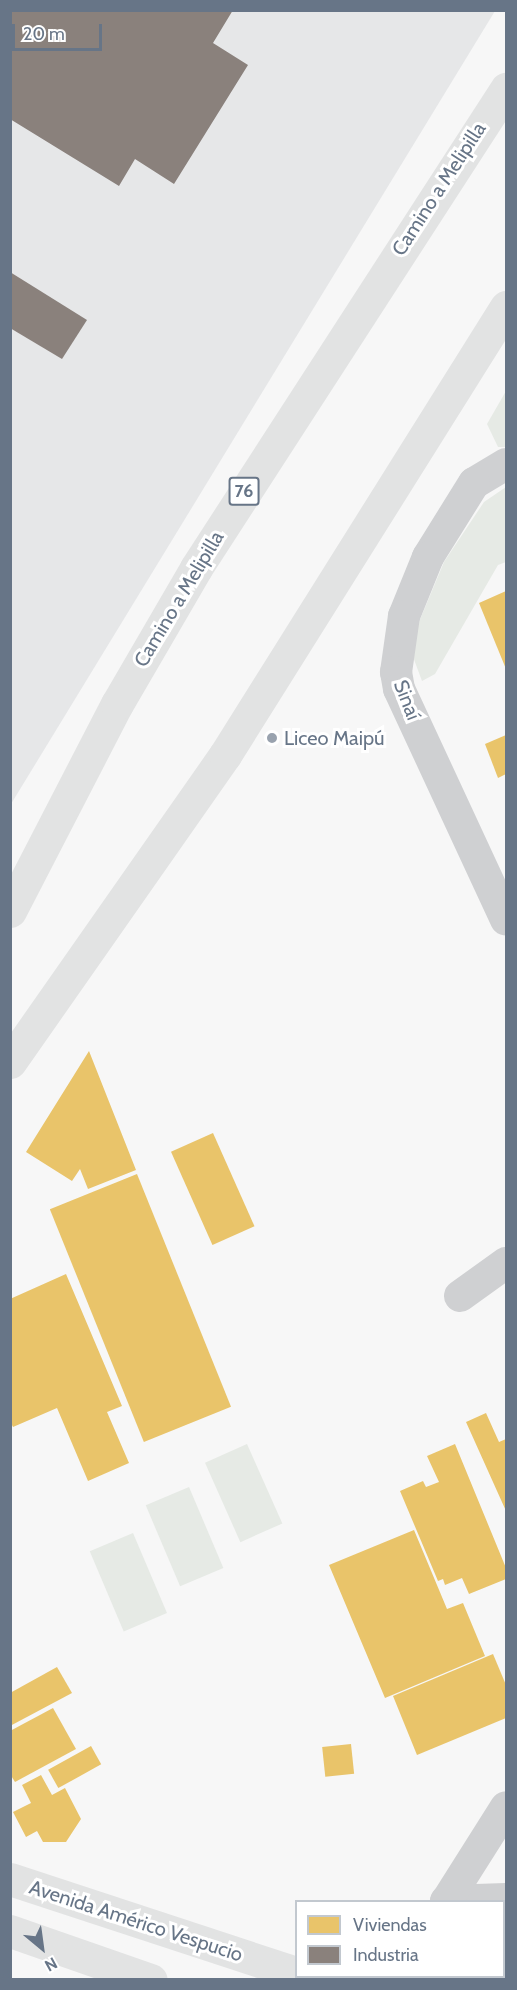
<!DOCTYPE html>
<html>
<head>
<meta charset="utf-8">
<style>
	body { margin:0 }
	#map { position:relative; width:517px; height:1990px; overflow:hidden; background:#f7f7f7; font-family:Cabin,sans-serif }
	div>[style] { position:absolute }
	.built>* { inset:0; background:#e6e7e8 }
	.green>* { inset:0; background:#e6eae5; transform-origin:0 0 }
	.homes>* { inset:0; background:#e9c46a; transform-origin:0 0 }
	.industry>* { inset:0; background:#8a817c }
	.minor>* { height:32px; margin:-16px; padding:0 16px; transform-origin:16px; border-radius:16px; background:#cfd0d2 }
	.primary>* { height:33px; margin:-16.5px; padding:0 16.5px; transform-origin:16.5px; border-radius:16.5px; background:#e2e3e3 }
	.motorway>* { height:33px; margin:-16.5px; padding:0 16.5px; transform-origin:16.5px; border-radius:16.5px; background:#e2e3e3 }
	.dots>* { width:16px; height:16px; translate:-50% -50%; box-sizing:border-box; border:3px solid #fff; border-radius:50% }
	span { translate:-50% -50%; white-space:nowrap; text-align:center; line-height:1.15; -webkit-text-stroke:6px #fff; paint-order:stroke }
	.shield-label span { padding:2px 4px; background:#fff; border:2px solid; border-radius:4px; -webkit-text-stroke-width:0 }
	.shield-label { font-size:18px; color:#677587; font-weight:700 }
	.street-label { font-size:20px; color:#677587 }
	.poi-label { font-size:20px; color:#677587 }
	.left { translate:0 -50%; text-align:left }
	.frame { position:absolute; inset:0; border:12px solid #677587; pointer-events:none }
	.legend { position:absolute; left:295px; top:1900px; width:210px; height:78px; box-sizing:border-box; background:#fff; border:2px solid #c2c8cf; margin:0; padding:8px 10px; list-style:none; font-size:18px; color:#677587 }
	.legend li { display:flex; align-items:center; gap:12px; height:30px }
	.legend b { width:30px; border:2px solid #c2c8cf }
	.north { position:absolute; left:12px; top:1918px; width:60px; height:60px; -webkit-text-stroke:4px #fff; paint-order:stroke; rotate:151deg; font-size:16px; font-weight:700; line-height:24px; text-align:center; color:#677587 }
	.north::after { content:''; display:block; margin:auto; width:21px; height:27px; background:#677587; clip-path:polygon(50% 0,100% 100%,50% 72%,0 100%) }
	.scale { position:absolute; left:12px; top:24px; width:90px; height:27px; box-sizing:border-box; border:3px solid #677587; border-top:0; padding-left:8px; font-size:18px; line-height:21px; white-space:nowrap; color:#677587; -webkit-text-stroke:4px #fff; paint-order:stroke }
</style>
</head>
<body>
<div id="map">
	<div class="built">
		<i style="clip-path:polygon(11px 11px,495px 11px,11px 804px)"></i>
	</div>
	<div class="green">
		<i style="clip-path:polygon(506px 391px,506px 447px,498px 447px,487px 424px)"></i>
		<i style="clip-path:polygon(506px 487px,506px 562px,498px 565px,435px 674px,422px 681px,409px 646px,444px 562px,484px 502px)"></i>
		<i style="left:247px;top:1444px;width:87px;height:46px;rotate:66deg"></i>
		<i style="left:189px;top:1487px;width:88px;height:47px;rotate:67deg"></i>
		<i style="left:133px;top:1533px;width:87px;height:47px;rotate:67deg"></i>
	</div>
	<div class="homes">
		<i style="clip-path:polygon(506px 591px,506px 669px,479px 603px)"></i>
		<i style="clip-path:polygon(506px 735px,506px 774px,498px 778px,485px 744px)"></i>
		<i style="clip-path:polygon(89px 1051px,136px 1170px,88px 1189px,80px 1169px,72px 1181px,26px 1152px)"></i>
		<i style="left:213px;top:1133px;width:102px;height:46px;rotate:66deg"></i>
		<i style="left:137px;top:1174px;width:251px;height:94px;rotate:68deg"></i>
		<i style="clip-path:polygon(66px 1274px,122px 1406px,107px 1412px,129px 1463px,88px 1481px,57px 1408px,13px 1427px,10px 1421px,10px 1299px)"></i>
		<i style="clip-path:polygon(486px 1413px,499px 1442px,506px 1439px,506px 1511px,466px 1422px)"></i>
		<i style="clip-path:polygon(455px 1444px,506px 1568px,506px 1579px,469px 1594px,462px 1578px,445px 1585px,443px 1579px,438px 1581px,400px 1491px,423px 1481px,426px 1487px,439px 1482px,427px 1456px)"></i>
		<i style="clip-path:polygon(414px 1530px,447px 1609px,463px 1603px,485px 1656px,385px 1698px,329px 1565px)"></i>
		<i style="clip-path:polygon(493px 1654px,506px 1685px,506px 1718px,417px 1755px,393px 1696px)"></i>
		<i style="clip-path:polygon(57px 1667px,72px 1693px,10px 1726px,10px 1693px)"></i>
		<i style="clip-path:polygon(53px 1708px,76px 1749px,15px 1782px,10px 1774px,10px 1731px)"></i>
		<i style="left:351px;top:1744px;width:30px;height:29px;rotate:84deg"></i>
		<i style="left:91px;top:1746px;width:21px;height:49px;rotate:61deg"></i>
		<i style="clip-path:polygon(41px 1775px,52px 1795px,65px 1788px,81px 1819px,66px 1842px,43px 1842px,37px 1831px,26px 1837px,13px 1812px,31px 1803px,22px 1785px)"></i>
	</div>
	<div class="industry">
		<i style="clip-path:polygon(10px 10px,233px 10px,213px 43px,248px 65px,174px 184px,135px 159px,119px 186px,10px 119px)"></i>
		<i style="clip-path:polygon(10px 272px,87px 320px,62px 359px,10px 328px)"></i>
	</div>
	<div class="minor">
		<i style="left:506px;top:464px;width:37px;rotate:149deg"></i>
		<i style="left:474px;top:483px;width:87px;rotate:121.9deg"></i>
		<i style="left:428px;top:557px;width:64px;rotate:112.1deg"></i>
		<i style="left:404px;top:616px;width:57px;rotate:98.1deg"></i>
		<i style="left:396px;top:672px;width:17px;rotate:80deg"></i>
		<i style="left:399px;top:689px;width:254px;rotate:65.1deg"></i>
		<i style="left:460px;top:1296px;width:57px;rotate:-35.7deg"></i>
		<i style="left:446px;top:1901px;width:60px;rotate:-1.9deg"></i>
		<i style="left:446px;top:1902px;width:112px;rotate:-57.7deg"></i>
		<i style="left:394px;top:1980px;width:4px;rotate:-63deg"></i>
	</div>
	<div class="primary">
		<i style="left:10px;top:911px;width:233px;rotate:-62.7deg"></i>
		<i style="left:117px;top:704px;width:157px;rotate:-59.8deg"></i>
		<i style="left:196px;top:568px;width:571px;rotate:-57.09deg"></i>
		<i style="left:10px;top:1062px;width:375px;rotate:-55deg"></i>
		<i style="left:225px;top:755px;width:529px;rotate:-57.9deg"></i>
		<i style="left:10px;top:1879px;width:301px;rotate:18.2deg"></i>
	</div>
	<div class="motorway">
		<i style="left:10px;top:1931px;width:149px;rotate:19.2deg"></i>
	</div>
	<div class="dots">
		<i style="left:272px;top:738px;background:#99a2ae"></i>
	</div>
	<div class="shield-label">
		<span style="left:244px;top:491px">76</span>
	</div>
	<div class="street-label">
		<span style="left:439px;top:189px;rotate:-57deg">Camino a Melipilla</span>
		<span style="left:179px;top:599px;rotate:-59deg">Camino a Melipilla</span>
		<span style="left:407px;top:700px;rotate:69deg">Sinaí</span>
		<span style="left:136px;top:1921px;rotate:18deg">Avenida Américo Vespucio</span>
	</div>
	<div class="poi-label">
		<span class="left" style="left:284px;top:738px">Liceo Maipú</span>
	</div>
	<div class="frame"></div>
	<ul class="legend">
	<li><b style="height:16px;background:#e9c46a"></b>Viviendas</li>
	<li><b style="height:16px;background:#8a817c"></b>Industria</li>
	</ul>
	<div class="north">N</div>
	<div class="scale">20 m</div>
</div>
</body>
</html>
